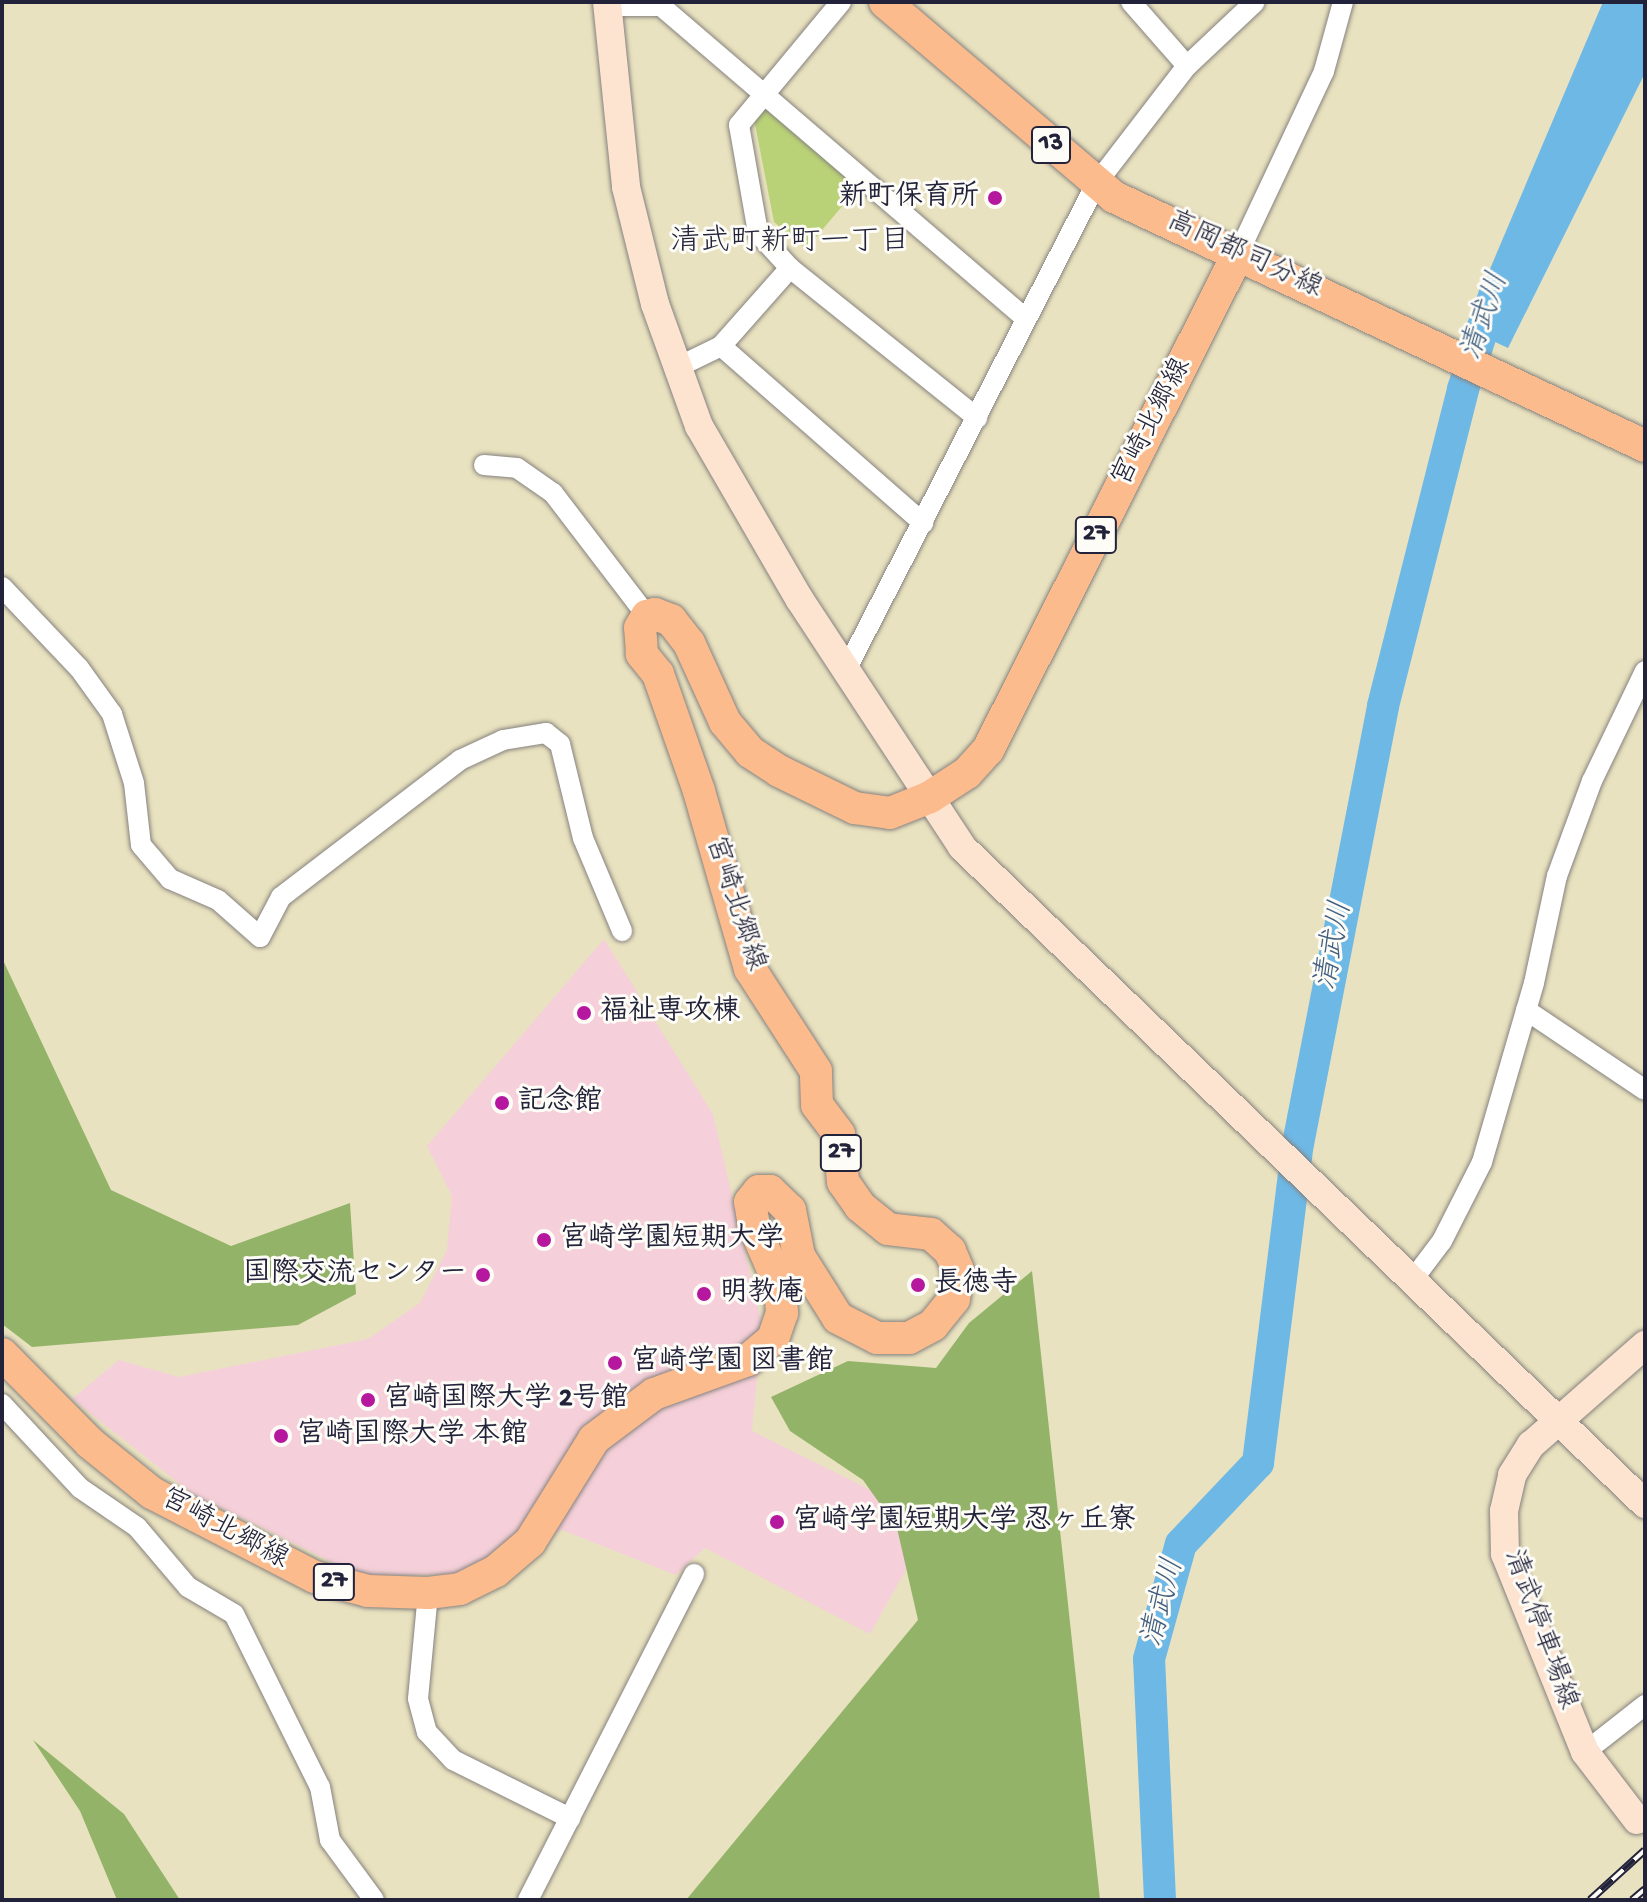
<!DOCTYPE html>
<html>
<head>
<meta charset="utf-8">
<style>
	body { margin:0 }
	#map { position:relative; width:1647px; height:1902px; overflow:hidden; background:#e9e2c0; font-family:"Gochi Hand","Klee One",sans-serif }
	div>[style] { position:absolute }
	.built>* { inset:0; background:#f5cfd9 }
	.green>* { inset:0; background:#bad277 }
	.forest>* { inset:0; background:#93b468 }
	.water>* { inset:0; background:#6eb8e6 }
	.river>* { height:32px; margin:-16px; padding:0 16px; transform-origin:16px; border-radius:16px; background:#6eb8e6 }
	.roads { filter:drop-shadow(0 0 2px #86827e) drop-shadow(0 0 2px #86827e) }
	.street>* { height:20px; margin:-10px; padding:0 10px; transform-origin:10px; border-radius:10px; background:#fff }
	.secondary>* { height:28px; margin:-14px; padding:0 14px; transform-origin:14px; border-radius:14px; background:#fde4d1 }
	.primary>* { height:32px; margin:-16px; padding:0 16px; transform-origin:16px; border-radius:16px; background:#fbbb8d }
	.rail>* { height:8px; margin-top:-4px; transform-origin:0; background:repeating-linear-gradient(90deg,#fdfcf7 0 15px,#22223b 0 30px); box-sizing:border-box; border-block:2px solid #22223b }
	.dots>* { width:22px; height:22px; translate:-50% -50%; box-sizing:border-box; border:4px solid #fdfcf7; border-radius:50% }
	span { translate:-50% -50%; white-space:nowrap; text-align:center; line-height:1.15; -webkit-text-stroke:6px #fdfcf7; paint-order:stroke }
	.shield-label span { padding:2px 6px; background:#fdfcf7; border:2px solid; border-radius:6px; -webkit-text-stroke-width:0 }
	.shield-label { font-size:26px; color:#22223b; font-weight:700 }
	.poi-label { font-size:28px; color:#22223b; font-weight:700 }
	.right { translate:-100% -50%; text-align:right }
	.left { translate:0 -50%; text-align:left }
	.street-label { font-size:28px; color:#22223b }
	.neighbourhood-label { font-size:30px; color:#22223b }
	.water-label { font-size:30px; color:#405e7f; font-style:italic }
	.frame { position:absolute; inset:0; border:4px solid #22223b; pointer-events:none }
</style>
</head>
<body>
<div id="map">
	<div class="built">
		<i style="clip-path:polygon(604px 939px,713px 1114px,762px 1325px,752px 1431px,933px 1521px,870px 1634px,705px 1548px,676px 1575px,562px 1530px,459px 1574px,361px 1576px,194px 1495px,72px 1399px,119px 1360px,179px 1377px,368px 1339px,420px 1303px,447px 1250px,452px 1196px,427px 1146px)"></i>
	</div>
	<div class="green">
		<i style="clip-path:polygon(768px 102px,861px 184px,806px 249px,774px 222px,754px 119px)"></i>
	</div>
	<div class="forest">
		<i style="clip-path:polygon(2px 958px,111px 1190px,231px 1246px,350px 1203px,356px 1294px,298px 1325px,32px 1347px,2px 1324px)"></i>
		<i style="clip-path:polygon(1032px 1271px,1100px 1900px,686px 1900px,918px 1620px,897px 1528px,863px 1480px,790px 1431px,771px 1397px,848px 1361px,936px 1368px,969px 1323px)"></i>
		<i style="clip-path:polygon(33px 1740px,124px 1814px,180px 1900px,117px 1900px,80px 1811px)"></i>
	</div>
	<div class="water">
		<i style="clip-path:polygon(1603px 2px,1645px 2px,1645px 73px,1508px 348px,1465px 328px)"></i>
	</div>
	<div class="river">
		<i style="left:1160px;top:1900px;width:241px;rotate:-92.6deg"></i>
		<i style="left:1149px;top:1659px;width:119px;rotate:-74.5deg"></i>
		<i style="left:1181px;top:1544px;width:112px;rotate:-46.5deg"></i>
		<i style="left:1258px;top:1463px;width:321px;rotate:-82.9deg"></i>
		<i style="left:1298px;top:1144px;width:446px;rotate:-79deg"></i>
		<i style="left:1383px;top:706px;width:327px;rotate:-75.8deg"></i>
		<i style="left:1463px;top:389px;width:98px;rotate:-71.6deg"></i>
	</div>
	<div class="roads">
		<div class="street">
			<i style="left:841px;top:2px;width:160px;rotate:129.7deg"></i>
			<i style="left:739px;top:125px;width:110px;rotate:80deg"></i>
			<i style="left:758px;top:233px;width:47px;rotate:47.6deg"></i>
			<i style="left:790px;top:268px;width:240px;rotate:38.7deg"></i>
			<i style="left:1131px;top:2px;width:85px;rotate:48.8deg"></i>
			<i style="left:607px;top:6px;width:54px"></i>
			<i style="left:661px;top:6px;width:481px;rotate:40.6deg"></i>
			<i style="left:1238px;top:254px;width:202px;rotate:-64.8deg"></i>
			<i style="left:1324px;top:71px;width:72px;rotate:-74.6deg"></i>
			<i style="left:721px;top:346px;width:269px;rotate:41.2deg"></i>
			<i style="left:678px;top:367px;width:48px;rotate:-26deg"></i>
			<i style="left:721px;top:346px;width:104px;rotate:-48.5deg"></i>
			<i style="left:484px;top:465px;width:33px;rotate:5deg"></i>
			<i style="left:517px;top:468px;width:44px;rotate:34.8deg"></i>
			<i style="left:553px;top:493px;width:155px;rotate:52.6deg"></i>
			<i style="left:2px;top:587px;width:112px;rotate:46.5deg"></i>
			<i style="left:79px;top:668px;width:57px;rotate:54.3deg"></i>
			<i style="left:112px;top:714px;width:72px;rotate:72.3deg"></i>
			<i style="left:134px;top:783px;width:62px;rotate:83.6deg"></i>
			<i style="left:141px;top:845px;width:45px;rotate:49.5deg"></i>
			<i style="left:170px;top:879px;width:52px;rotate:23.6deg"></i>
			<i style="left:218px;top:900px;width:56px;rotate:41.4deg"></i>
			<i style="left:260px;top:937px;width:45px;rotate:-62.3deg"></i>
			<i style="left:281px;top:897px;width:225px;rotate:-37.4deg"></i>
			<i style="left:460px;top:760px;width:47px;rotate:-24.9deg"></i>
			<i style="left:503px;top:740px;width:44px;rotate:-9.2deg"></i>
			<i style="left:546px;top:733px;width:18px;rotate:38deg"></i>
			<i style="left:560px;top:744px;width:97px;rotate:76.3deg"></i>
			<i style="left:583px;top:838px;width:101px;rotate:67.2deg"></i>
			<i style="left:846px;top:670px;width:547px;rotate:-62.78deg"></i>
			<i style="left:1096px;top:184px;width:149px;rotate:-52.4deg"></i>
			<i style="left:1187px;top:66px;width:93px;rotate:-43.3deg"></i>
			<i style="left:1526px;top:1010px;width:143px;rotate:33.9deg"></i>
			<i style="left:1414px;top:1278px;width:46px;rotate:-52.9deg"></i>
			<i style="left:1442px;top:1241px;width:89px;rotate:-63.1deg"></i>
			<i style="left:1482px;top:1162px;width:186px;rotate:-73.8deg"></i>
			<i style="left:1534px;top:983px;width:109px;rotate:-77.9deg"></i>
			<i style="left:1557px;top:876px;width:101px;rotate:-69.8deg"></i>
			<i style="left:1592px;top:781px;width:122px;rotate:-64.3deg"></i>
			<i style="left:2px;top:1404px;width:115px;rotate:47.1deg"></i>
			<i style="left:80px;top:1488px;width:69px;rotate:34.4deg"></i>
			<i style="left:137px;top:1527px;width:79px;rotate:49.6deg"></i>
			<i style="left:188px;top:1587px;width:53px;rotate:30.4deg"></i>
			<i style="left:234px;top:1614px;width:193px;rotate:63.6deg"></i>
			<i style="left:320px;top:1787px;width:54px;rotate:79.3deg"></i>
			<i style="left:330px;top:1840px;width:74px;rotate:53.7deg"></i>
			<i style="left:428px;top:1593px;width:106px;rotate:95.4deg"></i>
			<i style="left:418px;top:1699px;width:34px;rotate:75deg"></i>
			<i style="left:427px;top:1732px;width:38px;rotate:47deg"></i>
			<i style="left:453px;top:1760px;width:131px;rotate:26.4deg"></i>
			<i style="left:1585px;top:1752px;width:76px;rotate:-38.1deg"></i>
			<i style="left:528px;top:1900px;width:366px;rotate:-63deg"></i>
		</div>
		<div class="secondary">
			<i style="left:607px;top:2px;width:186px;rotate:84.1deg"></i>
			<i style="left:626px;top:187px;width:121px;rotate:76.1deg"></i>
			<i style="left:655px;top:304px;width:130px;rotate:70.2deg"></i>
			<i style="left:699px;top:426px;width:201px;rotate:59.9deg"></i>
			<i style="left:800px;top:600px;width:295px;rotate:56.7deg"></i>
			<i style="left:962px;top:847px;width:948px;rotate:43.89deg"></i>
			<i style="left:1637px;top:1820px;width:86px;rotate:-127.4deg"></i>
			<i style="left:1585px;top:1752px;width:214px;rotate:-112deg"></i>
			<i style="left:1505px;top:1554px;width:43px;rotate:-91.3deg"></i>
			<i style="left:1504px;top:1511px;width:37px;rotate:-77deg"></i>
			<i style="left:1512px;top:1475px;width:36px;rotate:-58deg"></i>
			<i style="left:1531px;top:1445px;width:152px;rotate:-41.3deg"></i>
		</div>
		<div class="primary">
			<i style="left:885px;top:2px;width:301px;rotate:40.4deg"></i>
			<i style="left:1114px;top:197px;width:586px;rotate:25.12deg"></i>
			<i style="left:2px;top:1354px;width:125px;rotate:45.3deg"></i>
			<i style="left:90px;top:1443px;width:80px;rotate:38.9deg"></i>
			<i style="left:152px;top:1493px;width:183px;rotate:27.3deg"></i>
			<i style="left:315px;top:1577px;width:55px;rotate:14.8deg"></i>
			<i style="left:368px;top:1591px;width:60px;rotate:1.9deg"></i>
			<i style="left:428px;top:1593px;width:32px;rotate:-7deg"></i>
			<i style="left:460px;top:1589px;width:40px;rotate:-26.6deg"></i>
			<i style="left:496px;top:1571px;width:45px;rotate:-40.5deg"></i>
			<i style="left:530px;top:1542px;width:121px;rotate:-58.1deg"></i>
			<i style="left:594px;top:1439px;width:75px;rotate:-36.9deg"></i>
			<i style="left:654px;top:1394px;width:100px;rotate:-19.9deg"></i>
			<i style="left:748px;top:1360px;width:33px;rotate:-40deg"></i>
			<i style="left:773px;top:1339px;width:28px;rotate:-71deg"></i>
			<i style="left:782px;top:1313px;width:27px;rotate:-94deg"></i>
			<i style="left:780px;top:1286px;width:65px;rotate:-113.4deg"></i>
			<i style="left:754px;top:1226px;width:24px;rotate:-99deg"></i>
			<i style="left:750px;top:1202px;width:14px;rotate:-51deg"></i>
			<i style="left:759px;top:1191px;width:11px"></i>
			<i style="left:770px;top:1191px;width:28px;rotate:44deg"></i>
			<i style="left:790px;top:1210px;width:47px;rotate:78.9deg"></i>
			<i style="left:799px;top:1256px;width:73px;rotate:57.8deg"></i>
			<i style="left:838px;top:1318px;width:44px;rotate:27.1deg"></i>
			<i style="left:877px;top:1338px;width:32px"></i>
			<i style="left:909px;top:1338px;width:27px;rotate:-28deg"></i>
			<i style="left:933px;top:1325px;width:33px;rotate:-51deg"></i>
			<i style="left:954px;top:1299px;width:29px;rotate:-82deg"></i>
			<i style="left:958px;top:1270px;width:21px;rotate:-113deg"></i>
			<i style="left:950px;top:1251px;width:25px;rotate:-138deg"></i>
			<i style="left:931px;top:1234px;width:43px;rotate:-173.4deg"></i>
			<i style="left:888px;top:1229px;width:36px;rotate:-141deg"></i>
			<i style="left:860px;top:1206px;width:29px;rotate:-125deg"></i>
			<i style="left:843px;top:1182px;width:48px;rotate:-94.8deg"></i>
			<i style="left:839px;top:1134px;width:36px;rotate:-127deg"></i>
			<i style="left:817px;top:1105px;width:34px;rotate:-92deg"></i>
			<i style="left:816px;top:1071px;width:121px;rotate:-122.9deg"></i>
			<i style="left:750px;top:969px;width:185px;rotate:-106deg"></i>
			<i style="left:699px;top:791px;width:124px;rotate:-109.3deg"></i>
			<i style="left:658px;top:674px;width:26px;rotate:-129deg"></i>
			<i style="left:642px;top:654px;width:26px;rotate:-94deg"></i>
			<i style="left:640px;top:628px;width:14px;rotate:-60deg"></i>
			<i style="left:647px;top:616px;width:8px;rotate:-14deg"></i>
			<i style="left:655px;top:614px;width:17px;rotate:21deg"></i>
			<i style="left:671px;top:620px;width:29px;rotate:52deg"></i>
			<i style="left:689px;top:643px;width:87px;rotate:65.5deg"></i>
			<i style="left:725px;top:722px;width:39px;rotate:50deg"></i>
			<i style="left:750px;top:752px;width:35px;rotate:33deg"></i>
			<i style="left:779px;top:771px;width:85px;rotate:26deg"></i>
			<i style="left:855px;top:808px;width:35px;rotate:8deg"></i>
			<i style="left:890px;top:813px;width:43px;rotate:-21.8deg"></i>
			<i style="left:930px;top:797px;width:44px;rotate:-33deg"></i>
			<i style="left:967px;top:773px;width:31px;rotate:-48deg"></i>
			<i style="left:988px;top:750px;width:555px;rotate:-63.25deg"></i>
		</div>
	</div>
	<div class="rail">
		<i style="left:1590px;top:1900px;width:74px;rotate:-42.3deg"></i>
		<i style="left:1632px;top:1900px;width:17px;rotate:-40deg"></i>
	</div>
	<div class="dots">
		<i style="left:995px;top:198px;background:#b5179e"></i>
		<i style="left:584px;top:1013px;background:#b5179e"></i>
		<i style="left:502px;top:1103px;background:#b5179e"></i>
		<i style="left:544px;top:1240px;background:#b5179e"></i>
		<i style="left:483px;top:1275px;background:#b5179e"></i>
		<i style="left:918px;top:1285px;background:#b5179e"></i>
		<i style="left:704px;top:1294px;background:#b5179e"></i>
		<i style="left:615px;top:1363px;background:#b5179e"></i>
		<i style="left:368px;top:1400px;background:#b5179e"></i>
		<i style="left:281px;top:1436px;background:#b5179e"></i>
		<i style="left:777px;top:1522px;background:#b5179e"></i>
	</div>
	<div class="shield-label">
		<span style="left:1051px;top:145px">13</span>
		<span style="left:1096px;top:535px">27</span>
		<span style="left:841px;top:1153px">27</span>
		<span style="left:334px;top:1582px">27</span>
	</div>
	<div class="poi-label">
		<span class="right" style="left:979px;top:198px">新町保育所</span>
		<span class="left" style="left:600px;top:1013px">福祉専攻棟</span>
		<span class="left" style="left:518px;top:1103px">記念館</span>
		<span class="left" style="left:560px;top:1240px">宮崎学園短期大学</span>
		<span class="right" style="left:467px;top:1275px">国際交流センター</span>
		<span class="left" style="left:934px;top:1285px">長徳寺</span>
		<span class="left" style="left:720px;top:1294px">明教庵</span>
		<span class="left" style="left:631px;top:1363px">宮崎学園 図書館</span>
		<span class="left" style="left:384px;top:1400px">宮崎国際大学 2号館</span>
		<span class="left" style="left:297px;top:1436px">宮崎国際大学 本館</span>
		<span class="left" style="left:793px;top:1522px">宮崎学園短期大学 忍ヶ丘寮</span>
	</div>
	<div class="street-label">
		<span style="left:1244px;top:256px;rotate:25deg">高岡都司分線</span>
		<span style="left:1153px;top:423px;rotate:-63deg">宮崎北郷線</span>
		<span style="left:734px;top:904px;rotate:72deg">宮崎北郷線</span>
		<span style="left:224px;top:1530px;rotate:28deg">宮崎北郷線</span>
		<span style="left:1539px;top:1630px;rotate:70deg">清武停車場線</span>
	</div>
	<div class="neighbourhood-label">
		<span style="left:790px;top:244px">清武町新町一丁目</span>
	</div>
	<div class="water-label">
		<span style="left:1487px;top:317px;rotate:-71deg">清武川</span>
		<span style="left:1336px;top:946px;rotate:-79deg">清武川</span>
		<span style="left:1165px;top:1603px;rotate:-75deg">清武川</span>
	</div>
	<div class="frame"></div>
</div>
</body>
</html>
